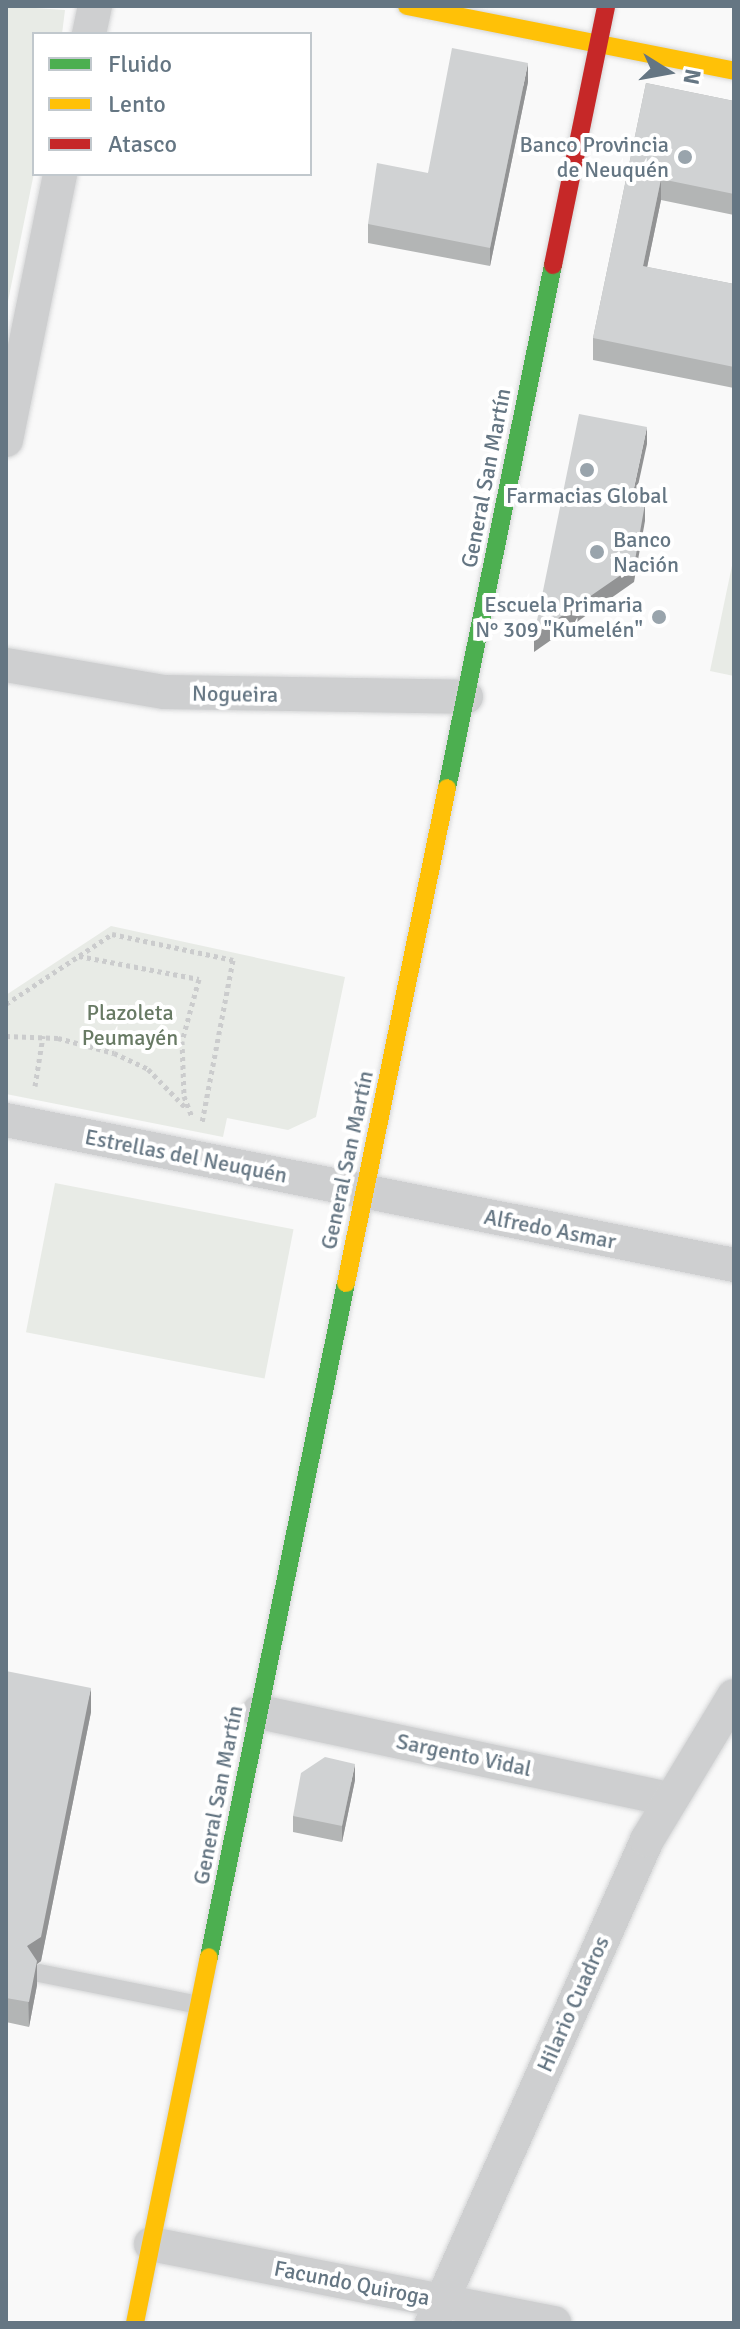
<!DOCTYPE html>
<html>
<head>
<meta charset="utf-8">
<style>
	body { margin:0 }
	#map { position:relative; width:740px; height:2329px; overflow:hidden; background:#f9f9f9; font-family:Signika,sans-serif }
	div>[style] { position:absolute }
	.green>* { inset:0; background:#e8ebe6; transform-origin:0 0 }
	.path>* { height:5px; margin-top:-2.5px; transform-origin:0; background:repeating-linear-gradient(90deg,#cbcccd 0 4px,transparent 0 8px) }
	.roads { filter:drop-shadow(0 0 2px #d5d6d7) drop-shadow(0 0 2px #d5d6d7) }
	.lane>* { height:18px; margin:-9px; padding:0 9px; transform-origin:9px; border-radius:9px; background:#cecfd0 }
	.street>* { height:34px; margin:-17px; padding:0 17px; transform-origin:17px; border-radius:17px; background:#cecfd0 }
	.fast>* { height:18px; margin:-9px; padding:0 9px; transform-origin:9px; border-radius:9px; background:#4caf50 }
	.slow>* { height:18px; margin:-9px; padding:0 9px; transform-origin:9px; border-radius:9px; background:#ffc107 }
	.jam>* { height:18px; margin:-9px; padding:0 9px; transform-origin:9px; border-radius:9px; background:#c62828 }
	.wall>* { inset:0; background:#b3b5b5 }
	.shaded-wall>* { inset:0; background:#929394 }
	.building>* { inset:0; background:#d0d2d3 }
	.dots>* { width:22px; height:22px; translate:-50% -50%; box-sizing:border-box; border:4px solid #fff; border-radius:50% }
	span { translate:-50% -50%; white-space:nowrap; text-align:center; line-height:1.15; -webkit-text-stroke:8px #fff; paint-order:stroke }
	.poi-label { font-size:22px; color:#657683 }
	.right { translate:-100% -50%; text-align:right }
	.left { translate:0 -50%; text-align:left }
	.street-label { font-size:22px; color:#657683 }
	.park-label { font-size:22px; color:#687a64 }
	.frame { position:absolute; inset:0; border:8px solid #657683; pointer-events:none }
	.legend { position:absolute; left:32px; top:32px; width:280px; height:144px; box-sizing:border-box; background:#fff; border:2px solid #c1c8cd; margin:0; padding:10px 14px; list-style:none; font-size:24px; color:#657683 }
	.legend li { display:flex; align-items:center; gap:16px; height:40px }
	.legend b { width:40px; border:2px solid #c1c8cd }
	.north { position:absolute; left:628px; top:32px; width:80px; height:80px; -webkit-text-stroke:6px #fff; paint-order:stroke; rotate:101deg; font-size:22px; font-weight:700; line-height:32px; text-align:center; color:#657683 }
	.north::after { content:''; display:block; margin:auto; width:28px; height:36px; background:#657683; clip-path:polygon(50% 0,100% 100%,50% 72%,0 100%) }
</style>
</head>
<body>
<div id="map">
	<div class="green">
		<i style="clip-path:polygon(6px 6px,65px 10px,62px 34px,34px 34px,34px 173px,6px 311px)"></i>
		<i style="clip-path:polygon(734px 556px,734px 676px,710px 671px)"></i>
		<i style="clip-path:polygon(111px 926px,345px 977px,316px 1117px,288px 1130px,227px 1118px,223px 1137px,6px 1094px,6px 995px)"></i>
		<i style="left:55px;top:1183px;width:243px;height:152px;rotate:11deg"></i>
	</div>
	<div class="path">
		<i style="left:79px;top:956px;width:122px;rotate:10.9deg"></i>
		<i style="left:199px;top:979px;width:64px;rotate:105.3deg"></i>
		<i style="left:182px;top:1041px;width:55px;rotate:87.9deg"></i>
		<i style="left:184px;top:1096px;width:22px;rotate:69deg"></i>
		<i style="left:6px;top:1004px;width:127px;rotate:-33.4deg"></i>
		<i style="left:112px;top:934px;width:124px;rotate:12.1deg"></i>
		<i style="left:233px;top:960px;width:165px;rotate:100.8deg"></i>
		<i style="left:6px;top:1036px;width:52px;rotate:2.2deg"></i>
		<i style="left:58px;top:1038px;width:58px;rotate:15deg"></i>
		<i style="left:114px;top:1053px;width:38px;rotate:25deg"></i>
		<i style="left:148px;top:1069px;width:53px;rotate:45.8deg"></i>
		<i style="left:35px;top:1086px;width:51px;rotate:-80.9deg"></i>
	</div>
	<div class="roads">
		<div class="lane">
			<i style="left:39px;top:1973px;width:163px;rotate:11.3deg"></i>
		</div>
		<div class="street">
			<i style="left:89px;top:34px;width:29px;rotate:-78deg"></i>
			<i style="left:6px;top:440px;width:271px;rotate:-78.5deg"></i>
			<i style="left:6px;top:665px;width:160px;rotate:9.7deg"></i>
			<i style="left:164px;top:692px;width:302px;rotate:0.9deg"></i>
			<i style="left:6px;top:1120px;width:742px;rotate:11.26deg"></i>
			<i style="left:259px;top:1712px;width:418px;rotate:12deg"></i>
			<i style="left:151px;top:2244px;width:411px;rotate:11.1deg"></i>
			<i style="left:432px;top:2323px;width:529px;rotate:-66deg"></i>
			<i style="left:647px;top:1840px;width:168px;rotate:-58.9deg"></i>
		</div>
		<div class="fast">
			<i style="left:447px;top:788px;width:534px;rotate:-78.54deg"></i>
			<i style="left:209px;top:1957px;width:688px;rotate:-78.51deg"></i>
		</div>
		<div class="slow">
			<i style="left:407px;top:6px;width:333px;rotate:11.2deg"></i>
			<i style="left:346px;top:1283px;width:505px;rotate:-78.47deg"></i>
			<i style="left:135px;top:2323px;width:373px;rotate:-78.6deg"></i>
		</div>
		<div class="jam">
			<i style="left:553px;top:265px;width:264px;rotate:-78.4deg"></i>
		</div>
	</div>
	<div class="wall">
		<i style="clip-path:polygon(528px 82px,490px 266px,368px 243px,368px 224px,428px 173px)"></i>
		<i style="clip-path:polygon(646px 83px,734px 101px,734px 215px,661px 200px,647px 267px,734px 284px,734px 388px,593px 360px,593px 338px)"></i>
		<i style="clip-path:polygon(6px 1671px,91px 1712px,41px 1961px,37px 1964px,37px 1985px,29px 2027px,6px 2022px)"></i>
		<i style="clip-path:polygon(355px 1780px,342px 1842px,293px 1832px,293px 1816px)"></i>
	</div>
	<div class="shaded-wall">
		<i style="clip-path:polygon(528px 63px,528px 82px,490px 266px,490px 248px)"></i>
		<i style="clip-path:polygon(661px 179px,661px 200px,643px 287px,643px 266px)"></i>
		<i style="clip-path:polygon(647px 427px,647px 444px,631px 518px,631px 502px)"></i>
		<i style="clip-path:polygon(645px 504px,645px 521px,634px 582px,534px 652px,534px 635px)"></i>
		<i style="clip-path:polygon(91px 1688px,91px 1712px,41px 1961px,37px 1964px,37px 1985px,29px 2027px,27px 1946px)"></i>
		<i style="clip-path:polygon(355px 1764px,355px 1780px,342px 1842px,342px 1826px)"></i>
	</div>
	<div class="building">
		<i style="clip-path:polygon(452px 48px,528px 63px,490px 248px,368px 224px,377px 163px,428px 173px)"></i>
		<i style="clip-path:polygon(646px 83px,734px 101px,734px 194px,661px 179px,643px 266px,734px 284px,734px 367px,593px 338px)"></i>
		<i style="clip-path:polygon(579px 414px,647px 427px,631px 502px,645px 504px,634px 566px,534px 635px)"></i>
		<i style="clip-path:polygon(6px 1671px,91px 1688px,41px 1937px,27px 1946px,37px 1961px,29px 2002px,6px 1998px)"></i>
		<i style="clip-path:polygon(325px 1757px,355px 1764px,342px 1826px,293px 1816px,301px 1773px)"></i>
	</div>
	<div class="dots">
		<i style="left:685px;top:157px;background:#99a4ac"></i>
		<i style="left:587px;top:470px;background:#99a4ac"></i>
		<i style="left:597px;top:552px;background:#99a4ac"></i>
		<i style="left:659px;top:617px;background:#99a4ac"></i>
	</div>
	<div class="poi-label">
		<span class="right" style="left:669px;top:157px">Banco Provincia<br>de Neuquén</span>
		<span style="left:587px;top:496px">Farmacias Global</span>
		<span class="left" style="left:613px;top:552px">Banco<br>Nación</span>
		<span class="right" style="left:643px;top:617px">Escuela Primaria<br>N° 309 "Kumelén"</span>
	</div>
	<div class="street-label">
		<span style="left:486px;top:478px;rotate:-79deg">General San Martín</span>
		<span style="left:235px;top:694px;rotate:1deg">Nogueira</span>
		<span style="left:186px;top:1156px;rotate:11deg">Estrellas del Neuquén</span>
		<span style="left:347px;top:1160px;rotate:-78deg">General San Martín</span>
		<span style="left:550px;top:1229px;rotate:11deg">Alfredo Asmar</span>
		<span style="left:464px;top:1755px;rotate:12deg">Sargento Vidal</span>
		<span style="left:218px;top:1795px;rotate:-79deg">General San Martín</span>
		<span style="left:573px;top:2004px;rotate:-66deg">Hilario Cuadros</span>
		<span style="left:352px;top:2283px;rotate:11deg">Facundo Quiroga</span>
	</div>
	<div class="park-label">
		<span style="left:130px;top:1025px">Plazoleta<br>Peumayén</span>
	</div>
	<div class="frame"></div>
	<ul class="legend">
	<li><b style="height:10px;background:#4caf50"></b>Fluido</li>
	<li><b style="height:10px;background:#ffc107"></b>Lento</li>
	<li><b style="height:10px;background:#c62828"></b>Atasco</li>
	</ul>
	<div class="north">N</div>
</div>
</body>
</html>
